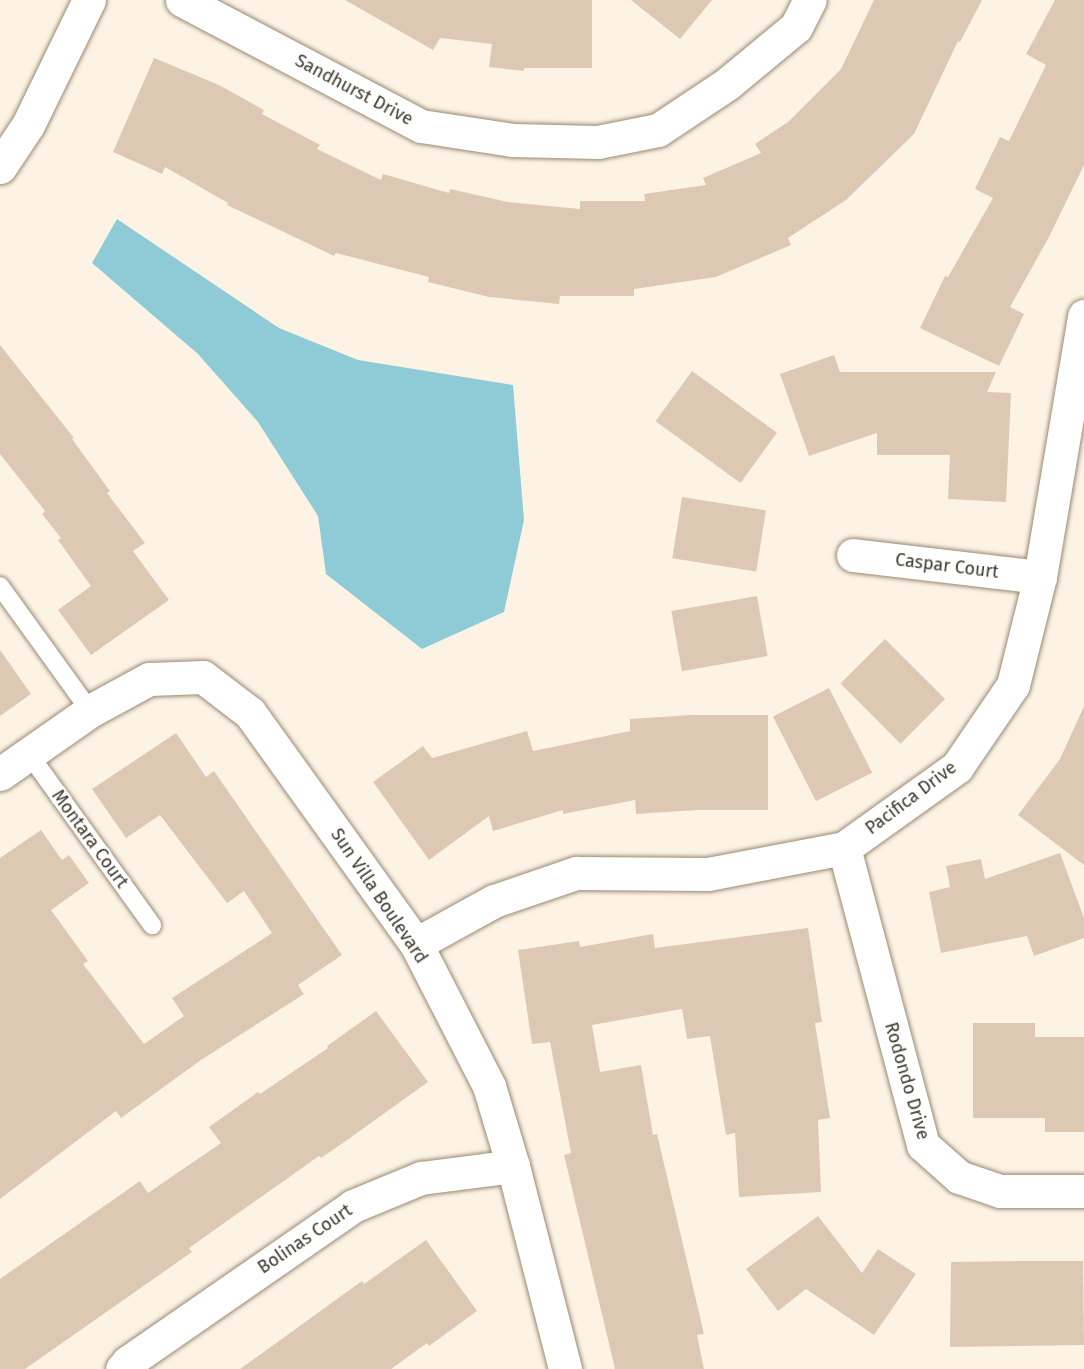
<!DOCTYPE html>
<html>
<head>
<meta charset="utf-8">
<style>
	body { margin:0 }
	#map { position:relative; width:1084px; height:1369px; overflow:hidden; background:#fdf3e5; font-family:"Fira Sans",sans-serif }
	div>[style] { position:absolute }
	.water>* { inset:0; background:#8fcbd7 }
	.building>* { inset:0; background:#ddc9b3; transform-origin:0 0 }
	.roads { filter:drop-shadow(0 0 2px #988973) drop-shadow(0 0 2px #988973) }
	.lane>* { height:18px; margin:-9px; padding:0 9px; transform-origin:9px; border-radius:9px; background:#fff }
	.street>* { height:33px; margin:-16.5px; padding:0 16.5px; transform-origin:16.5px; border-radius:16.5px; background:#fff }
	.secondary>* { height:33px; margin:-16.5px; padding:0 16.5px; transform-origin:16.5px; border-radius:16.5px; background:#fff }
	span { translate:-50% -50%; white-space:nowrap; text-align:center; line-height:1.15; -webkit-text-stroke:4.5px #fff; paint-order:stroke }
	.street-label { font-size:18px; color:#3e382e }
</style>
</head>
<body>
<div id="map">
	<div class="water">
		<i style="clip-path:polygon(117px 219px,279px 328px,358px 360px,513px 385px,524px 520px,504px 612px,422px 649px,326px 574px,318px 516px,258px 422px,198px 354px,92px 263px)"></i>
	</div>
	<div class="building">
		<i style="clip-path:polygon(345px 0,592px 0,592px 68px,524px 68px,524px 71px,489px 67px,492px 44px,440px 38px,433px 50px)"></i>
		<i style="clip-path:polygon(631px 0,712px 0,680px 39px)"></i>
		<i style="clip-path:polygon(874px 0,982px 0,960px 42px,958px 41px,914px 134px,846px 200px,788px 238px,791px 245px,716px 277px,634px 289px,634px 296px,560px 296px,559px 304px,489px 297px,428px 282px,429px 277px,336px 253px,334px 256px,227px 205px,228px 203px,165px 167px,162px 174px,113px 152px,154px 58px,219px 85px,264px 110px,262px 114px,320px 145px,317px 149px,381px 180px,383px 174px,449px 193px,450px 189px,508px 202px,580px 209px,580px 201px,645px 201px,644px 194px,706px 185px,703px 178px,761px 153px,755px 144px,788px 122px,841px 69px)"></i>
		<i style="clip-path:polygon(1055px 0,1084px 0,1084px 165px,1049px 237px,1010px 307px,1024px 314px,999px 366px,920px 328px,945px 276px,948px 277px,993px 198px,975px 189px,1000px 137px,1009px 141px,1046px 65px,1026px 54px)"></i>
		<i style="clip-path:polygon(0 345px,74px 438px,72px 439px,110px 491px,107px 493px,145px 543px,133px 551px,169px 600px,91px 655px,58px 610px,91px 586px,58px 540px,61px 538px,42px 514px,45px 511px,0 454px)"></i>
		<i style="clip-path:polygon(834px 355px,840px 372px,996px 372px,987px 392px,1011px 393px,1006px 502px,948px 499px,950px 455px,877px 455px,877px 433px,809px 456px,780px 374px)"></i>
		<i style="left:692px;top:371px;width:105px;height:62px;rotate:36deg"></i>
		<i style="left:682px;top:497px;width:85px;height:62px;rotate:9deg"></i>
		<i style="left:757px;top:596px;width:61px;height:87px;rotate:80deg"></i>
		<i style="left:885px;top:639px;width:85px;height:63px;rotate:45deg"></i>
		<i style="clip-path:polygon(0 650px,31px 694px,0 716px)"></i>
		<i style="left:829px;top:688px;width:95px;height:63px;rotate:63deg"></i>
		<i style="clip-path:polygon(1084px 706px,1084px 865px,1018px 815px,1060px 759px)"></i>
		<i style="clip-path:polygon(691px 715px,768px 715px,768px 810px,698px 810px,636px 814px,635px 800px,563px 814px,563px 810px,493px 831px,489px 816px,429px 860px,373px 782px,423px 746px,432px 758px,527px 731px,533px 751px,630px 731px,630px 719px)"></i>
		<i style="clip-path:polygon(176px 733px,206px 777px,214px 771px,342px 955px,298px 985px,304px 994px,201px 1060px,121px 1118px,116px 1111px,0 1199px,0 858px,41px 830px,62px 860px,69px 855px,89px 883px,51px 910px,88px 961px,83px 964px,144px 1044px,184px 1016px,172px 998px,272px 933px,244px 891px,227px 903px,160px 815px,126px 838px,92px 789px)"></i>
		<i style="clip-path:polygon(1060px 853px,1084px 918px,1084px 938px,1034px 956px,1027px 936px,941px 953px,929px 892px,950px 887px,946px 866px,981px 859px,985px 879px)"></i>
		<i style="clip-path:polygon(808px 928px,822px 1022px,815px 1023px,830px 1118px,818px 1120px,821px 1192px,739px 1197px,735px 1133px,726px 1135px,710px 1036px,687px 1039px,682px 1009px,592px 1025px,600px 1072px,641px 1065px,653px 1135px,657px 1134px,704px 1334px,697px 1335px,704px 1369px,615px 1369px,564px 1155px,571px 1153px,550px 1042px,532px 1044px,518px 950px,579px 941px,580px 947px,653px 934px,655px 948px)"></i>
		<i style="clip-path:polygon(376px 1011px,428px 1082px,350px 1138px,321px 1158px,319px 1156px,189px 1248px,192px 1252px,25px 1369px,0 1369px,0 1279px,140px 1181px,148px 1193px,221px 1143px,209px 1127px,258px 1092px,260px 1094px,328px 1048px,327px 1046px)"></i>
		<i style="clip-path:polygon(973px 1023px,1035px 1023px,1035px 1037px,1084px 1037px,1084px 1132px,1045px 1132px,1045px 1118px,973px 1118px)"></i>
		<i style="clip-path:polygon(818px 1216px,862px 1273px,878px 1249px,916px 1274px,874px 1335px,806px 1289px,778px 1311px,746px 1269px)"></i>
		<i style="clip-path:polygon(426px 1240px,477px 1311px,429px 1346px,427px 1343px,391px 1369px,240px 1369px,362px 1281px,364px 1284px)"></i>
		<i style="clip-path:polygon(1022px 1261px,1083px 1261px,1084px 1345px,950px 1347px,951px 1262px)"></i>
	</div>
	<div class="roads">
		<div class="lane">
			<i style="left:0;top:586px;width:154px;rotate:54.2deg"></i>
			<i style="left:29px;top:754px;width:211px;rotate:54.3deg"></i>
		</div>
		<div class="street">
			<i style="left:182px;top:0;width:270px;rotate:27.8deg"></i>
			<i style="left:421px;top:126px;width:92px;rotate:8.7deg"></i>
			<i style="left:512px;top:140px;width:86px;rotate:1.3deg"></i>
			<i style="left:598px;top:142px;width:61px;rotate:-11.3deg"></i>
			<i style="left:658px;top:130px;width:83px;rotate:-33.7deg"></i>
			<i style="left:727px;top:84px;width:89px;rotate:-39.6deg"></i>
			<i style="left:796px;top:27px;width:30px;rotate:-63deg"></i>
			<i style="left:853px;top:555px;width:188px;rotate:6.7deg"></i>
			<i style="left:0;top:774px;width:110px;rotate:-35deg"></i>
			<i style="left:90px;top:711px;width:67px;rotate:-28.5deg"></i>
			<i style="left:149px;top:679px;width:54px;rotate:-2.1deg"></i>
			<i style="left:203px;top:677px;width:59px;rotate:37.5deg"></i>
			<i style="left:250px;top:713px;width:284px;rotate:54.3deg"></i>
			<i style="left:416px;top:944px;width:160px;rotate:62.8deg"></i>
			<i style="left:489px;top:1086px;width:84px;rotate:73.3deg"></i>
			<i style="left:513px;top:1166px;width:210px;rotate:75.6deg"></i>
			<i style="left:844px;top:848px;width:307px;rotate:75.1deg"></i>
			<i style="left:923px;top:1145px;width:48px;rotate:41.6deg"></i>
			<i style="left:959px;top:1177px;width:43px;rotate:18.9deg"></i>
			<i style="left:1000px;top:1191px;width:84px"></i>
			<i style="left:416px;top:944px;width:89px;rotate:-28.9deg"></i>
			<i style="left:494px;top:901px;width:87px;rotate:-18.9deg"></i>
			<i style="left:576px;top:873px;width:132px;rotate:0.4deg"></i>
			<i style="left:708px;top:874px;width:138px;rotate:-10.8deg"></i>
			<i style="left:844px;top:848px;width:139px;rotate:-35.6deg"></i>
			<i style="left:957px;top:767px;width:99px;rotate:-55.7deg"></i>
			<i style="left:1013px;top:685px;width:111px;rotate:-76deg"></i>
			<i style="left:1040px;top:577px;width:265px;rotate:-80.4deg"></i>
			<i style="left:122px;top:1369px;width:9px;rotate:-49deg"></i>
			<i style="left:128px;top:1362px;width:274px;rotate:-34.7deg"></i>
			<i style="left:353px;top:1206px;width:74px;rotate:-22.4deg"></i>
			<i style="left:421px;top:1178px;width:93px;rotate:-7.4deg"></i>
		</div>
		<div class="secondary">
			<i style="left:0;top:167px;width:50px;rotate:-56.3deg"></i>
			<i style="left:28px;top:125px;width:139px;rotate:-64deg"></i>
		</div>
	</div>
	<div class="street-label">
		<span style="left:354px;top:90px;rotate:28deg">Sandhurst Drive</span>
		<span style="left:947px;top:566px;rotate:7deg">Caspar Court</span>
		<span style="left:911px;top:798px;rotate:-37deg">Pacifica Drive</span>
		<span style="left:90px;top:839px;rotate:54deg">Montara Court</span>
		<span style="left:379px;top:896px;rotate:56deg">Sun Villa Boulevard</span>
		<span style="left:907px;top:1081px;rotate:74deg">Rodondo Drive</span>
		<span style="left:305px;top:1239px;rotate:-34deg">Bolinas Court</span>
	</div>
</div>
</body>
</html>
